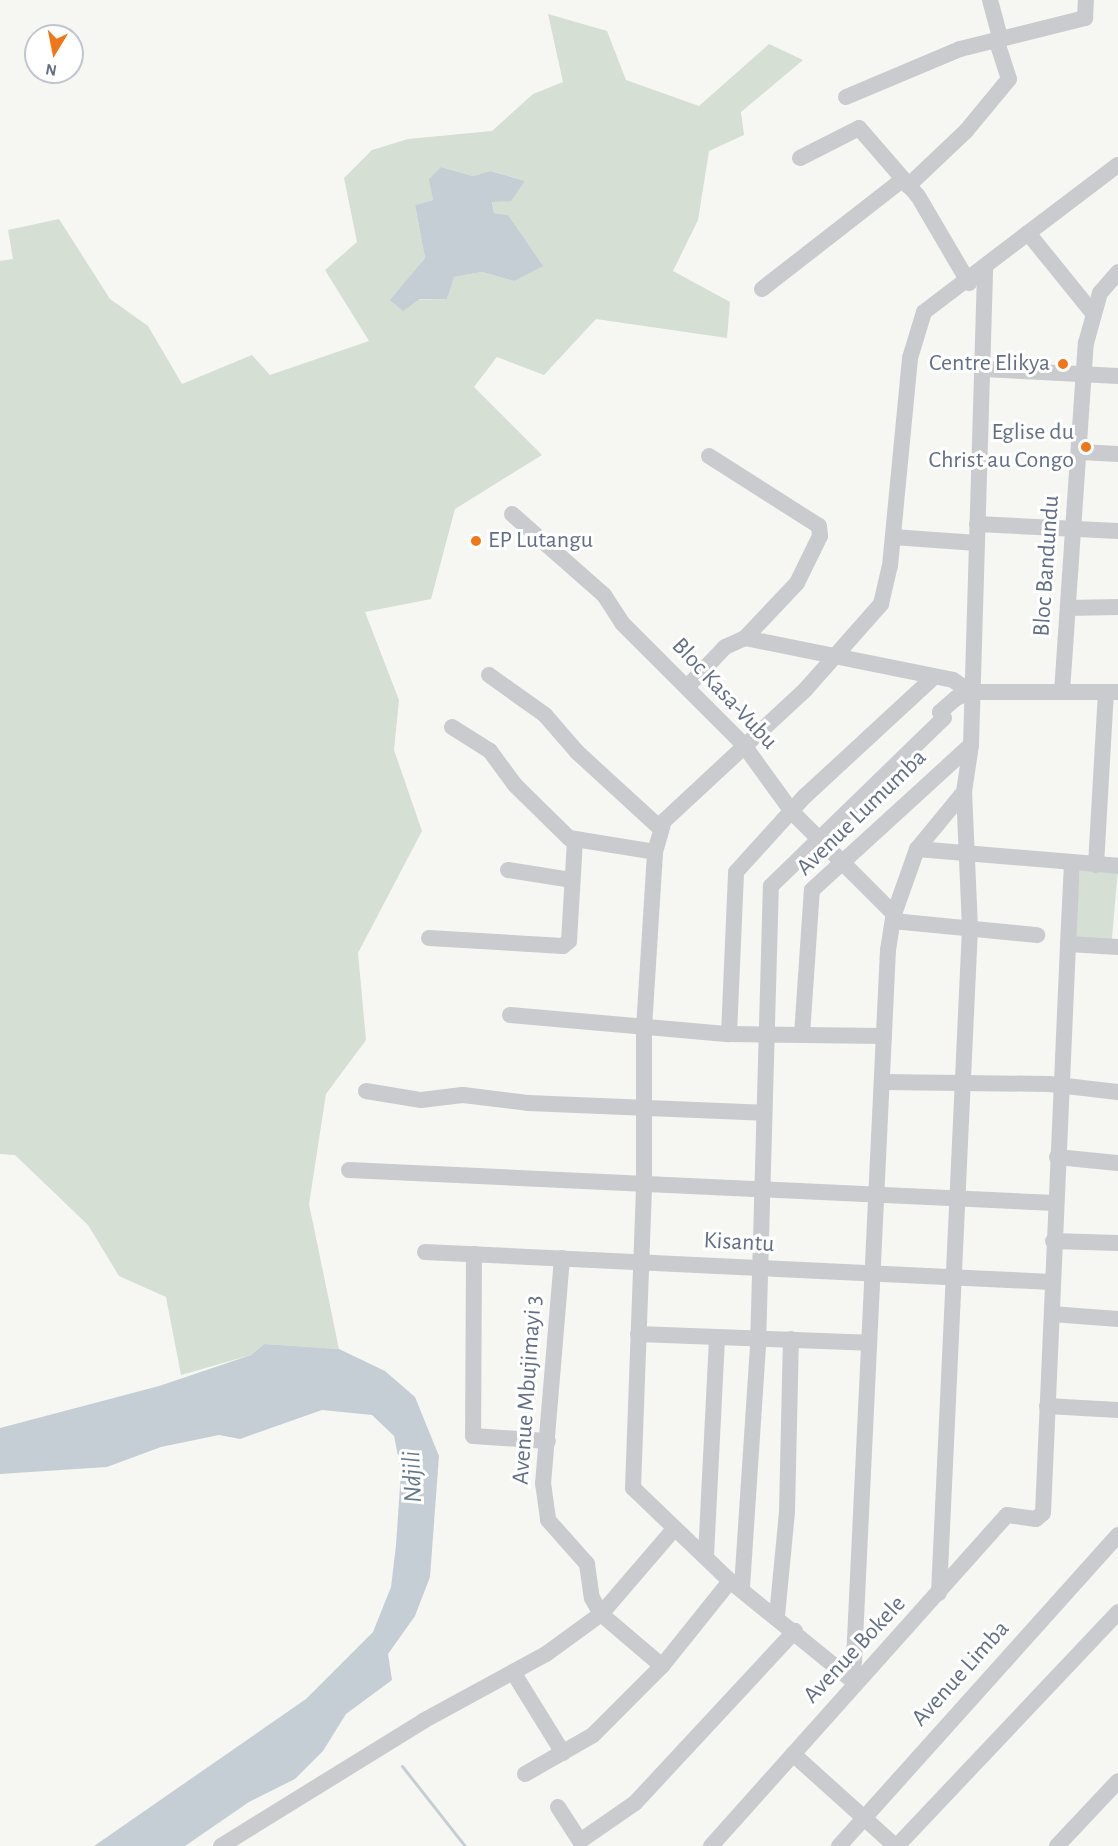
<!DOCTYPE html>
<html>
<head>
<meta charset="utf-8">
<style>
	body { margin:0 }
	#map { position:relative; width:1118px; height:1846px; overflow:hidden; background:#f6f7f3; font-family:"Alegreya Sans",sans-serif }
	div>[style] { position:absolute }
	.green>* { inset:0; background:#d5dfd3; transform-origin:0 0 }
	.water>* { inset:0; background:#c6ced5 }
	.stream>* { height:3px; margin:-1.5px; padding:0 1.5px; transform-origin:1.5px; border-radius:1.5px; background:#c6ced5 }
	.minor>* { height:16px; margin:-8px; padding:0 8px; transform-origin:8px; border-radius:8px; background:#c9cbcf }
	.dots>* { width:16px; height:16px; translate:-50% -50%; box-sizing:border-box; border:3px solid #fff; border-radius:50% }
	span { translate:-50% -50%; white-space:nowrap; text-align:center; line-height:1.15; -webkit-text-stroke:6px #fff; paint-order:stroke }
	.poi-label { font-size:24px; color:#636f86 }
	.right { translate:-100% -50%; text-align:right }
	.left { translate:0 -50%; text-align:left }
	.street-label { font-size:24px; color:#636f86 }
	.water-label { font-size:26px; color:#63788a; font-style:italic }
	.north { position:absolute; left:24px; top:24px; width:60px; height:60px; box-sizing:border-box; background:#fff; border:2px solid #c1c5cf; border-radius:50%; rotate:190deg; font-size:16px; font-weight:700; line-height:24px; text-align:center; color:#636f86 }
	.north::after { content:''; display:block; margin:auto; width:21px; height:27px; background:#f07719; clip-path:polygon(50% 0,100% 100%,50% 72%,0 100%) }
</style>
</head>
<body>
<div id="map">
	<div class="green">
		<i style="clip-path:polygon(evenodd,548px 14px,607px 31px,626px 80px,699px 106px,769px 44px,803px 60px,741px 112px,744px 135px,709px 151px,698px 220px,673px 271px,730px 302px,727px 338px,596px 319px,544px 375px,497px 357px,474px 387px,542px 455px,455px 509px,431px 599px,365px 612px,399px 700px,394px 750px,422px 831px,358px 953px,366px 1040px,326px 1094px,309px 1204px,339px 1349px,264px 1344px,251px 1355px,181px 1375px,166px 1297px,119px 1276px,88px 1225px,15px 1155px,0 1154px,0 261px,13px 259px,8px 230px,59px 219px,110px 299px,148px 326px,182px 384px,252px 355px,270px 375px,369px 341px,325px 270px,357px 242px,344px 178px,372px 150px,408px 139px,492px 131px,533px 94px,563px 82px,548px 14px,441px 167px,473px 176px,492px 171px,525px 181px,511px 200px,492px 201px,494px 213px,508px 215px,514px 281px,482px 272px,453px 277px,447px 299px,391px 300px,425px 258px,415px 205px,433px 200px,441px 167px)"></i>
		<i style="left:1080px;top:868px;width:38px;height:72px;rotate:5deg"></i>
	</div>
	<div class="water">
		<i style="clip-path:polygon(441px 167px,473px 176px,491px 171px,525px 181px,511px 201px,492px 202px,494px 213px,508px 215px,543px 266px,514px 281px,482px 272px,454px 277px,447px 299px,420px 299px,403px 311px,390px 300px,425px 258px,415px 205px,433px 200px,429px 179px)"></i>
		<i style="clip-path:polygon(264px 1344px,339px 1349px,385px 1371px,415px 1397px,439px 1456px,430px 1577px,415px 1616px,388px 1654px,392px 1680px,346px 1714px,323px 1751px,295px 1779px,249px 1802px,185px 1846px,94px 1846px,306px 1699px,373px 1632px,391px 1587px,396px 1545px,401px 1471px,394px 1436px,372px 1415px,322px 1410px,240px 1439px,219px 1435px,161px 1447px,107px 1467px,0 1474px,0 1428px,159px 1386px,251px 1355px)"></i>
	</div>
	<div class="stream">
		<i style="left:402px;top:1766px;width:102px;rotate:51.8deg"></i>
	</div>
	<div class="minor">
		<i style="left:990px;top:0;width:38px;rotate:75deg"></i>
		<i style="left:846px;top:97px;width:124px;rotate:-22.8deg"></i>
		<i style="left:960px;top:49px;width:129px;rotate:-13.9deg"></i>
		<i style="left:1085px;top:18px;width:18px;rotate:-87deg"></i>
		<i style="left:800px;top:158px;width:66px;rotate:-27deg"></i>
		<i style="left:859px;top:128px;width:90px;rotate:49.1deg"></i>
		<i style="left:918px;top:196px;width:101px;rotate:59.6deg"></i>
		<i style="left:908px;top:186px;width:80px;rotate:-43.5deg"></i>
		<i style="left:966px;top:131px;width:67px;rotate:-50.4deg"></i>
		<i style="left:1009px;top:79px;width:42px;rotate:-108deg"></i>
		<i style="left:1028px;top:233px;width:102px;rotate:51deg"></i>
		<i style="left:762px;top:289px;width:177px;rotate:-37.9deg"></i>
		<i style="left:984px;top:369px;width:134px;rotate:3deg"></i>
		<i style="left:1081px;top:452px;width:37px;rotate:3deg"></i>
		<i style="left:709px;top:456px;width:130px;rotate:32.5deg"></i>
		<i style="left:819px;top:526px;width:10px;rotate:84deg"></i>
		<i style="left:820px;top:536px;width:52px;rotate:116.1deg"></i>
		<i style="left:797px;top:583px;width:76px;rotate:133.4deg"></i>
		<i style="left:512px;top:514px;width:123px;rotate:41.4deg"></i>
		<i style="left:604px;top:595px;width:33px;rotate:57deg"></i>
		<i style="left:622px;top:623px;width:171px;rotate:45deg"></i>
		<i style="left:743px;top:744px;width:85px;rotate:54.1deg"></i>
		<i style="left:793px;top:813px;width:143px;rotate:45deg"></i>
		<i style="left:977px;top:524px;width:141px;rotate:2.8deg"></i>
		<i style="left:893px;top:537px;width:84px;rotate:4.1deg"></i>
		<i style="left:1068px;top:608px;width:50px;rotate:-1.1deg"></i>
		<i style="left:489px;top:675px;width:69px;rotate:35.5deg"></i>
		<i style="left:545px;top:715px;width:49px;rotate:49.1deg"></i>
		<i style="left:577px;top:752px;width:114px;rotate:42.5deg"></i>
		<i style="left:689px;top:685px;width:52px;rotate:-46.5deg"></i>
		<i style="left:725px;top:647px;width:22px;rotate:-24deg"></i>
		<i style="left:745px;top:638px;width:212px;rotate:11.4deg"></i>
		<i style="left:953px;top:680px;width:22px;rotate:34deg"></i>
		<i style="left:1062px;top:692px;width:350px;rotate:-86.1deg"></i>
		<i style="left:1086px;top:343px;width:52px;rotate:-74.4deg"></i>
		<i style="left:1100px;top:293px;width:28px;rotate:-49deg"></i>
		<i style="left:452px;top:727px;width:45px;rotate:32.3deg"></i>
		<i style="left:490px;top:751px;width:42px;rotate:53.7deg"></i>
		<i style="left:515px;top:785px;width:76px;rotate:44.5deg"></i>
		<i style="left:569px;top:838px;width:87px;rotate:9.2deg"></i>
		<i style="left:917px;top:849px;width:202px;rotate:4.8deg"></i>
		<i style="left:1072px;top:863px;width:81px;rotate:92.8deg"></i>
		<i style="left:1068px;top:944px;width:50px;rotate:3.4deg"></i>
		<i style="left:1096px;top:865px;width:173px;rotate:-86.7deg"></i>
		<i style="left:508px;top:870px;width:65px;rotate:8.9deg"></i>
		<i style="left:893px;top:921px;width:145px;rotate:5.6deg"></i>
		<i style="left:429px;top:938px;width:134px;rotate:3.4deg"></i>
		<i style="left:563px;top:946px;width:8px;rotate:-40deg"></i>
		<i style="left:569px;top:941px;width:101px;rotate:-86.6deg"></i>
		<i style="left:510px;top:1015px;width:220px;rotate:5deg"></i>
		<i style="left:729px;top:1034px;width:155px;rotate:0.7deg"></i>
		<i style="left:729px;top:1034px;width:162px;rotate:-87.5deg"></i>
		<i style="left:736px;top:872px;width:101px;rotate:-47.8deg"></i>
		<i style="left:804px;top:797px;width:177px;rotate:-42.7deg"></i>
		<i style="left:802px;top:1035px;width:145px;rotate:-86.1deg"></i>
		<i style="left:812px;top:890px;width:215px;rotate:-42.4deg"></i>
		<i style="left:884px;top:1082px;width:165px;rotate:0.7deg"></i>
		<i style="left:1049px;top:1084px;width:69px;rotate:6.6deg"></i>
		<i style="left:366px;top:1091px;width:56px;rotate:9.3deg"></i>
		<i style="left:421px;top:1100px;width:42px;rotate:-6.8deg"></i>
		<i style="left:463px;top:1095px;width:65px;rotate:7deg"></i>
		<i style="left:528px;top:1103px;width:235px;rotate:2.4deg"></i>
		<i style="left:1057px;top:1157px;width:61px;rotate:5.6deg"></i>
		<i style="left:349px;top:1170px;width:707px;rotate:2.68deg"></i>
		<i style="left:1053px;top:1241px;width:65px;rotate:1.8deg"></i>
		<i style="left:425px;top:1252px;width:628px;rotate:2.74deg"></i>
		<i style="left:474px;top:1254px;width:182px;rotate:90.3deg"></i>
		<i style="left:473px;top:1436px;width:75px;rotate:3.8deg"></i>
		<i style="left:562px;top:1258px;width:226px;rotate:94.8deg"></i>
		<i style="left:543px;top:1483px;width:37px;rotate:82deg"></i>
		<i style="left:548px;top:1520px;width:59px;rotate:48.4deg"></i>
		<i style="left:587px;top:1564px;width:34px;rotate:82deg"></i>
		<i style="left:592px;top:1598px;width:18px;rotate:61deg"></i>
		<i style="left:601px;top:1614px;width:80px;rotate:40.4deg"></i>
		<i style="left:1052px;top:1314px;width:66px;rotate:4.3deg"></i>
		<i style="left:638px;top:1334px;width:230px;rotate:2.2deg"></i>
		<i style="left:1047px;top:1406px;width:71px;rotate:3.2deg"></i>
		<i style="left:706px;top:1556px;width:216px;rotate:-87.1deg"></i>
		<i style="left:742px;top:1587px;width:241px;rotate:-86.2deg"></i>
		<i style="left:758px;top:1347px;width:461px;rotate:-88.4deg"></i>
		<i style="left:771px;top:886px;width:241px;rotate:-44.2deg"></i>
		<i style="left:944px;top:718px;width:7px;rotate:-124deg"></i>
		<i style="left:940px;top:712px;width:21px;rotate:-41deg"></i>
		<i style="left:956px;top:698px;width:16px;rotate:-22deg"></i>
		<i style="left:971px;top:692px;width:147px"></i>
		<i style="left:939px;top:1593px;width:666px;rotate:-87.33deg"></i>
		<i style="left:970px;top:928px;width:136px;rotate:-92.5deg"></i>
		<i style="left:964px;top:792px;width:48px;rotate:-81.5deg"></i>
		<i style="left:971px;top:745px;width:477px;rotate:-88.3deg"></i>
		<i style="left:777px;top:1616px;width:104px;rotate:-84.5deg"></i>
		<i style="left:787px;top:1512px;width:173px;rotate:-88.7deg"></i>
		<i style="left:513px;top:1672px;width:95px;rotate:58.3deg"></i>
		<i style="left:853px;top:1681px;width:159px;rotate:-140.9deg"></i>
		<i style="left:730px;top:1581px;width:134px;rotate:-136.2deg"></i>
		<i style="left:633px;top:1488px;width:304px;rotate:-87.9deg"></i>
		<i style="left:644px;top:1184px;width:156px;rotate:-90deg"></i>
		<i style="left:644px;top:1028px;width:176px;rotate:-86.4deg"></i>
		<i style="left:655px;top:852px;width:32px;rotate:-74deg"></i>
		<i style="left:664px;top:821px;width:192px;rotate:-42.9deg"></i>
		<i style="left:805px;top:690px;width:115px;rotate:-48.5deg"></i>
		<i style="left:881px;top:604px;width:39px;rotate:-77deg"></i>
		<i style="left:890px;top:566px;width:209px;rotate:-84.5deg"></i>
		<i style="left:910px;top:358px;width:48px;rotate:-73.1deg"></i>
		<i style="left:924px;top:312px;width:243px;rotate:-37.2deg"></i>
		<i style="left:853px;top:1681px;width:732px;rotate:-87.26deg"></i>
		<i style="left:888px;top:950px;width:36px;rotate:-81deg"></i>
		<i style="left:894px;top:914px;width:69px;rotate:-70.5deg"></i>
		<i style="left:917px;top:849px;width:74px;rotate:-50.5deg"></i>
		<i style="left:793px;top:1754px;width:137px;rotate:42deg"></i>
		<i style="left:525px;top:1774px;width:78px;rotate:-29.8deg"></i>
		<i style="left:593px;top:1735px;width:98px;rotate:-45deg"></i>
		<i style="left:662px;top:1666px;width:109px;rotate:-51.3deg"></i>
		<i style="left:558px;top:1807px;width:40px;rotate:57.1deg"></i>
		<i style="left:580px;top:1841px;width:67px;rotate:-34.6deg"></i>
		<i style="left:635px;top:1803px;width:235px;rotate:-47.1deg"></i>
		<i style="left:221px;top:1846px;width:238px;rotate:-31.7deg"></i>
		<i style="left:423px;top:1721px;width:140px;rotate:-28.6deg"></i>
		<i style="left:546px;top:1654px;width:68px;rotate:-36deg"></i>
		<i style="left:601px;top:1614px;width:113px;rotate:-49.3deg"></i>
		<i style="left:711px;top:1846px;width:444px;rotate:-48.2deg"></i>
		<i style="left:1007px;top:1515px;width:29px;rotate:8deg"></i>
		<i style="left:1036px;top:1519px;width:9px;rotate:-41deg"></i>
		<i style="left:1043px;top:1513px;width:570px;rotate:-87.48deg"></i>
		<i style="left:839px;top:1846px;width:418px;rotate:-48.1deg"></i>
		<i style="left:897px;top:1846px;width:322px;rotate:-46.6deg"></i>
		<i style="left:1057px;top:1846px;width:89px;rotate:-46.8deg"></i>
	</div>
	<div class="dots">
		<i style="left:1063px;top:364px;background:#f07719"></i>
		<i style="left:1086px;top:447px;background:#f07719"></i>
		<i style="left:476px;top:541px;background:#f07719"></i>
	</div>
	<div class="poi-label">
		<span class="right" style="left:1050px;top:364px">Centre Elikya</span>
		<span class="right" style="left:1074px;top:447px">Eglise du<br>Christ au Congo</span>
		<span class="left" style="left:488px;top:541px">EP Lutangu</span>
	</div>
	<div class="street-label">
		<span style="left:1047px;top:566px;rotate:-86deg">Bloc Bandundu</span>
		<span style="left:724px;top:694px;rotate:47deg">Bloc Kasa-Vubu</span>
		<span style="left:862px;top:813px;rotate:-44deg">Avenue Lumumba</span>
		<span style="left:739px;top:1243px;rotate:3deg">Kisantu</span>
		<span style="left:528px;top:1390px;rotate:-86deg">Avenue Mbujimayi 3</span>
		<span style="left:855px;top:1650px;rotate:-47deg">Avenue Bokele</span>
		<span style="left:961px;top:1674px;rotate:-48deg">Avenue Limba</span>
	</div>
	<div class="water-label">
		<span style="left:413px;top:1477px;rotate:-92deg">Ndjili</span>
	</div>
	<div class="north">N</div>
</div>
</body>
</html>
